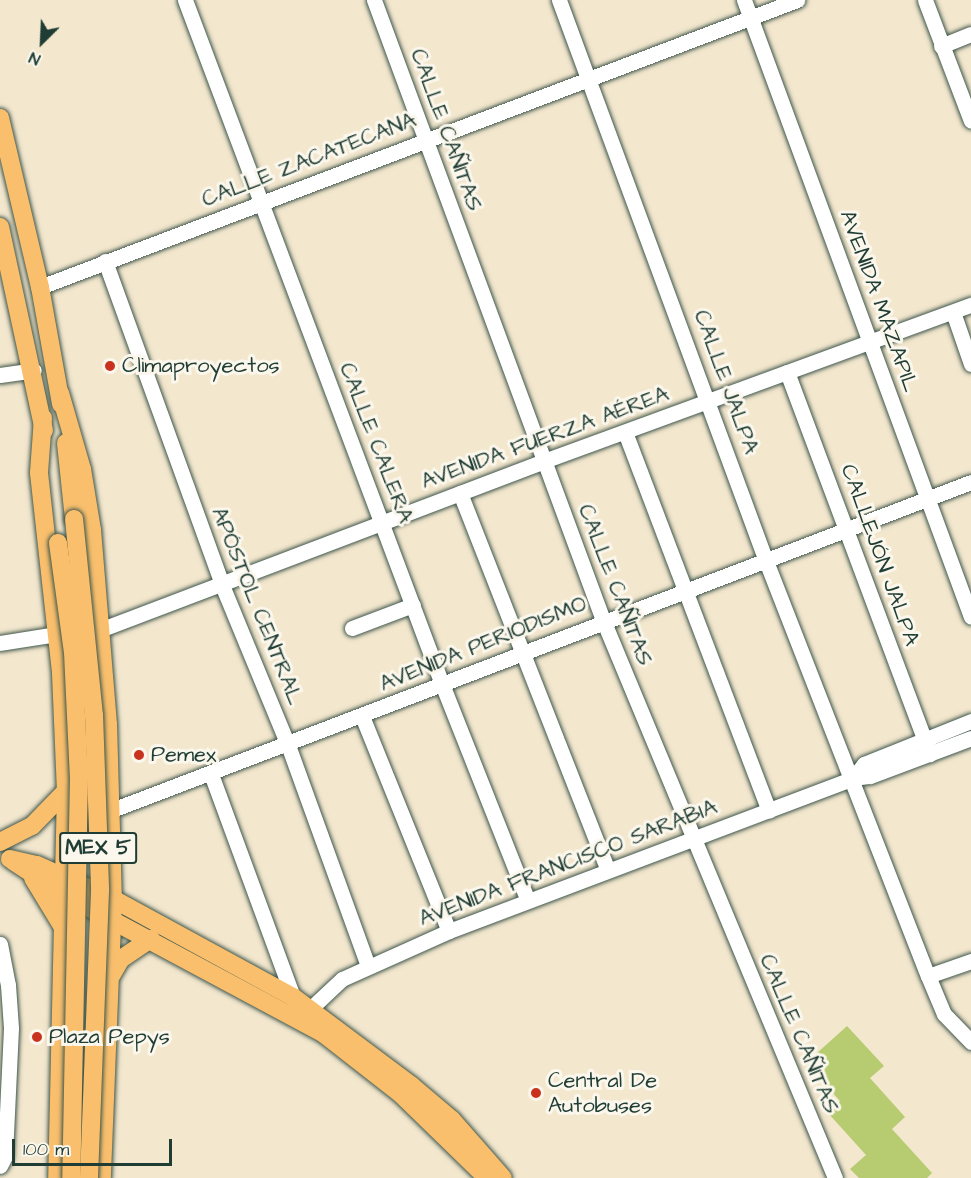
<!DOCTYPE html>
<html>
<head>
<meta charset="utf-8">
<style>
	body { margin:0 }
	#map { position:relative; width:971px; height:1178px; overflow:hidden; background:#f3e7ce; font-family:"Architects Daughter",sans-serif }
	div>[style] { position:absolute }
	.green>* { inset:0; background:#b7cc70 }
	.roads { filter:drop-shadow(0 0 2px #3f564b) drop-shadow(0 0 2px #3f564b) }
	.minor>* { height:15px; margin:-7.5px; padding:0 7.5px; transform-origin:7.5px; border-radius:7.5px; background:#fff }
	.major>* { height:18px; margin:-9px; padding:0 9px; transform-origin:9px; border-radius:9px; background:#f9bf6d }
	.bridges { filter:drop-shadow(0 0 2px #3f564b) drop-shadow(0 0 2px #3f564b) }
	.major-bridge>* { height:18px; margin:-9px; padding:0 9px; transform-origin:9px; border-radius:9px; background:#f9bf6d }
	.dots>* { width:16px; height:16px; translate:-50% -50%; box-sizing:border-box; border:3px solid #fbf7ec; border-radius:50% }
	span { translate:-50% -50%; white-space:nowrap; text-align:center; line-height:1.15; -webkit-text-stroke:6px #fbf7ec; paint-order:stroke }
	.shield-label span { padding:2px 4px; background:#fbf7ec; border:2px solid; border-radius:4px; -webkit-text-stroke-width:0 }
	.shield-label { font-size:21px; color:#1f3d34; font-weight:700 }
	.street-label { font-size:22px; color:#1f3d34 }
	.poi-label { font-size:22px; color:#1f3d34 }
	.left { translate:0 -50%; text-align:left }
	.north { position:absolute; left:12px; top:12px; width:60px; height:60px; -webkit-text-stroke:4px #fbf7ec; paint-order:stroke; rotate:204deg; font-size:16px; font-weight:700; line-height:24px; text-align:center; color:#1f3d34 }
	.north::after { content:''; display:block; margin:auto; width:21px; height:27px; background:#1f3d34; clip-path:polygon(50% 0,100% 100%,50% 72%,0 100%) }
	.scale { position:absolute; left:12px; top:1139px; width:160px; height:27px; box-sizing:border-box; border:3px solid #1f3d34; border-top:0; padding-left:8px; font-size:18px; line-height:21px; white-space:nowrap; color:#1f3d34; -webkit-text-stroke:4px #fbf7ec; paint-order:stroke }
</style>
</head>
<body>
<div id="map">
	<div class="green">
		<i style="clip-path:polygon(847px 1026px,884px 1066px,870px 1078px,905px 1117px,892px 1129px,932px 1173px,927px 1178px,859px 1178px,850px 1169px,866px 1155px,828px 1113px,840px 1101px,806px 1063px)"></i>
	</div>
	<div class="roads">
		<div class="minor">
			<i style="left:185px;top:0;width:731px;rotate:69.41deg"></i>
			<i style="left:442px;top:684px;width:233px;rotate:68.4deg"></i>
			<i style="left:374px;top:0;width:661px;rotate:69.73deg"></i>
			<i style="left:603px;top:620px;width:604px;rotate:67.42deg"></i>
			<i style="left:559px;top:0;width:598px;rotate:69.75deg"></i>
			<i style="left:766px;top:561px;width:445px;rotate:68.7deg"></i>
			<i style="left:928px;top:976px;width:41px;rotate:67.2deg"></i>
			<i style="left:944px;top:1014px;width:39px;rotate:46deg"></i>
			<i style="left:744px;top:0;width:657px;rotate:69.8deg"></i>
			<i style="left:925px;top:0;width:129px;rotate:69.2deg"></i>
			<i style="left:941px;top:46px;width:32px;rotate:-22deg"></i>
			<i style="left:105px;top:261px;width:344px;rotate:70.1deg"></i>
			<i style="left:222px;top:585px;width:173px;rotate:67.6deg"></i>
			<i style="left:288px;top:745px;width:235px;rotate:70.1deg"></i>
			<i style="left:40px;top:287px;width:810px;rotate:-20.76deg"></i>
			<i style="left:953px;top:312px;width:55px;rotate:70.9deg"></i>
			<i style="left:787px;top:372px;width:408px;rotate:69.5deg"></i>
			<i style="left:0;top:375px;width:34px;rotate:-8deg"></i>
			<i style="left:625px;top:432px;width:405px;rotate:69.2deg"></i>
			<i style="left:460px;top:493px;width:405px;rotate:68.6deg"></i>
			<i style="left:352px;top:628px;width:65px;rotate:-20.7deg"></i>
			<i style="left:102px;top:629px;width:473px;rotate:-20.8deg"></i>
			<i style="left:544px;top:461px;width:455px;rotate:-20.1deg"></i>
			<i style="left:0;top:643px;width:58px;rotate:-9deg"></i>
			<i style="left:362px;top:716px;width:232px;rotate:68deg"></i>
			<i style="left:211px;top:774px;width:238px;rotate:69.8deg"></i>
			<i style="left:853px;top:778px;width:18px;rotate:-52deg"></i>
			<i style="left:864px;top:764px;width:115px;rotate:-21.9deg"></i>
			<i style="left:112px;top:810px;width:919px;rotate:-20.9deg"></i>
			<i style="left:0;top:944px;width:42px;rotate:79deg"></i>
			<i style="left:8px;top:985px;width:43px;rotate:86deg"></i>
			<i style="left:11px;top:1028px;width:128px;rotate:92.7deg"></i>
			<i style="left:5px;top:1156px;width:11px;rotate:117deg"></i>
			<i style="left:928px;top:976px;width:46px;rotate:-19.2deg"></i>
			<i style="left:310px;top:1009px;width:44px;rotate:-43.2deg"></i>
			<i style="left:342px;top:979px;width:117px;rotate:-24.2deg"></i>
			<i style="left:449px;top:931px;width:432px;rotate:-20.7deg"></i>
			<i style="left:853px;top:778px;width:17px;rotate:-7deg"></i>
			<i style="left:870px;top:776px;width:108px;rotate:-20.6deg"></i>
		</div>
		<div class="major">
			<i style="left:0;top:118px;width:174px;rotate:76.7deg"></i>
			<i style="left:40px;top:287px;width:119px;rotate:79.8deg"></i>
			<i style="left:0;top:227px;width:208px;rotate:77.8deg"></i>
			<i style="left:60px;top:393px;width:79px;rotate:73.9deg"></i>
			<i style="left:82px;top:469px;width:62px;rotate:80.7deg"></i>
			<i style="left:92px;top:530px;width:195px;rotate:85.3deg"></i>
			<i style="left:108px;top:724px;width:175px;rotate:88.4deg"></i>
			<i style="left:113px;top:899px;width:279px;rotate:92.3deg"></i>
			<i style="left:43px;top:418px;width:55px;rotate:94.2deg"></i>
			<i style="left:39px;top:473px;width:201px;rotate:83.7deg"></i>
			<i style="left:61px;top:673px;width:118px;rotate:87.6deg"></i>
			<i style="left:66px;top:791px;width:387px;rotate:91.3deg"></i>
			<i style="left:66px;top:443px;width:76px;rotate:84deg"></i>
			<i style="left:0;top:842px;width:36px;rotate:-27deg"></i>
			<i style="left:32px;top:826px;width:49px;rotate:-45.8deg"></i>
			<i style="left:10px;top:859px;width:28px;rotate:13deg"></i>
			<i style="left:37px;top:865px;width:83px;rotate:24.1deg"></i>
			<i style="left:113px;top:899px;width:205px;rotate:28.6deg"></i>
			<i style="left:293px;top:997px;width:149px;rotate:36.8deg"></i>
			<i style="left:412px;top:1086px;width:52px;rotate:40.4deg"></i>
			<i style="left:452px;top:1120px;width:77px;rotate:48.7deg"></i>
			<i style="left:13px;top:861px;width:62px;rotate:33.2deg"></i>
			<i style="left:65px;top:895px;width:294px;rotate:28.2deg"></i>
			<i style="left:324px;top:1034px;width:99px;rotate:38deg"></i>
			<i style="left:402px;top:1095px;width:119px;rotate:44.3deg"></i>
			<i style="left:33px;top:878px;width:60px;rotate:58.7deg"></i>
			<i style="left:111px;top:976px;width:20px;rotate:-60deg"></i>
			<i style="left:121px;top:959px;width:36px;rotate:-34deg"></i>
		</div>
	</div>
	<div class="bridges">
		<div class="major-bridge">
			<i style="left:74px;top:519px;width:197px;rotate:84.2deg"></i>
			<i style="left:94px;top:715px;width:176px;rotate:88deg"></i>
			<i style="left:100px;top:891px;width:287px;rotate:92.2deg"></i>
			<i style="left:58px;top:543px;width:110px;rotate:82.2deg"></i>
			<i style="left:73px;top:652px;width:125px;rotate:87.3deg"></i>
			<i style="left:79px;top:777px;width:401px;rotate:91.1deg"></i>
		</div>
	</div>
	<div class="dots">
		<i style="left:110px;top:366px;background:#c8321e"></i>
		<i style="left:139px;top:755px;background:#c8321e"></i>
		<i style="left:37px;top:1037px;background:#c8321e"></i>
		<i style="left:536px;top:1093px;background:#c8321e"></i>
	</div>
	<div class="shield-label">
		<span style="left:98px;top:848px">MEX 5</span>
	</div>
	<div class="street-label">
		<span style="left:446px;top:130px;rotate:70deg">CALLE CAÑITAS</span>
		<span style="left:309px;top:160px;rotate:-21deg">CALLE ZACATECANA</span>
		<span style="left:879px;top:301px;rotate:70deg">AVENIDA MAZAPIL</span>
		<span style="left:726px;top:382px;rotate:70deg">CALLE JALPA</span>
		<span style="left:545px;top:438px;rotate:-20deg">AVENIDA FUERZA AÉREA</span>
		<span style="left:376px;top:443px;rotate:69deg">CALLE CALERA</span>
		<span style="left:880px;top:555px;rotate:70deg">CALLEJÓN JALPA</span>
		<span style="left:615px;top:585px;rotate:69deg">CALLE CAÑITAS</span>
		<span style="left:257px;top:606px;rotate:68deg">APÓSTOL CENTRAL</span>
		<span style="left:483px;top:644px;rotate:-22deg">AVENIDA PERIODISMO</span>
		<span style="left:568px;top:863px;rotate:-21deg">AVENIDA FRANCISCO SARABIA</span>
		<span style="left:799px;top:1034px;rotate:67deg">CALLE CAÑITAS</span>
	</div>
	<div class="poi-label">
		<span class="left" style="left:122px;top:366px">Climaproyectos</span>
		<span class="left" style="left:151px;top:755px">Pemex</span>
		<span class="left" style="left:49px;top:1037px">Plaza Pepys</span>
		<span class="left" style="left:548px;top:1093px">Central De<br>Autobuses</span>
	</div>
	<div class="north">N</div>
	<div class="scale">100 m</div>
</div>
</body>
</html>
